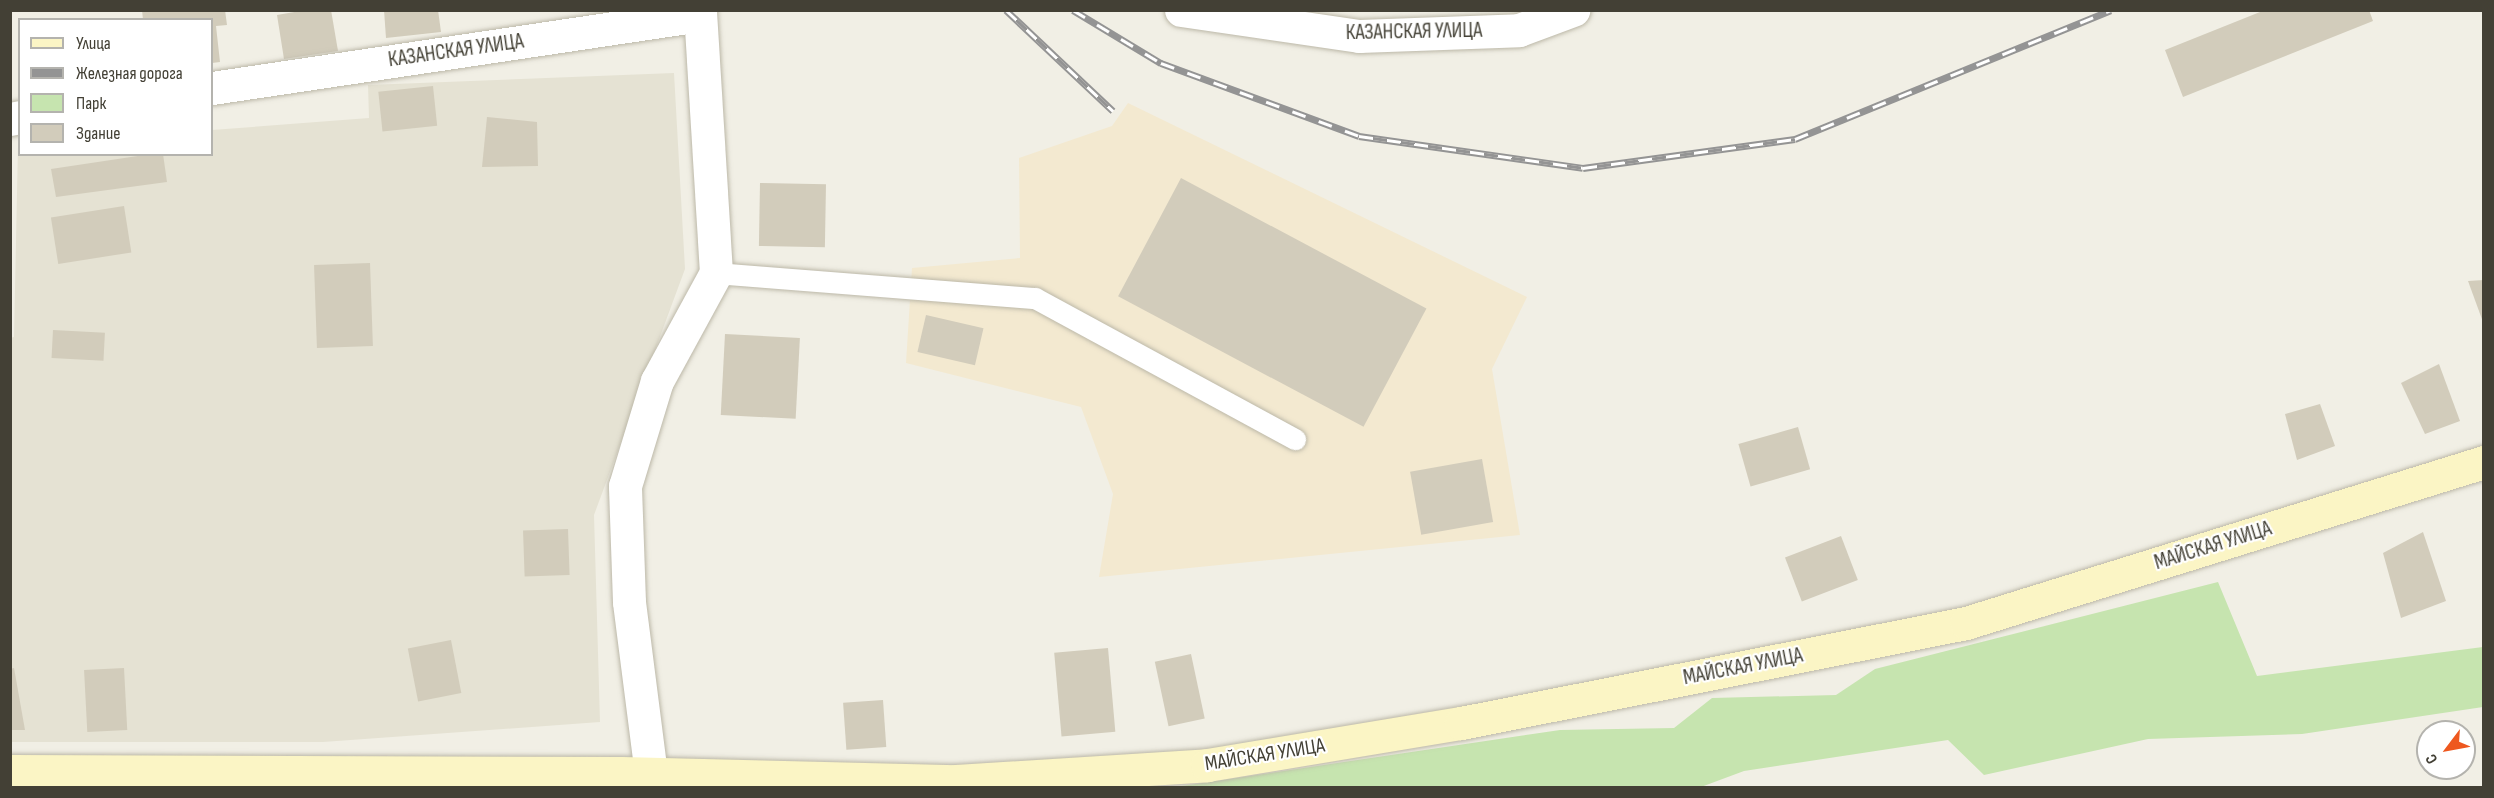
<!DOCTYPE html>
<html>
<head>
<meta charset="utf-8">
<style>
	body { margin:0 }
	#map { position:relative; width:2494px; height:798px; overflow:hidden; background:#f1efe5; font-family:"Sofia Sans Condensed",sans-serif }
	div>[style] { position:absolute }
	.residential>* { inset:0; background:#e5e2d3 }
	.commercial>* { inset:0; background:#f3e9d0 }
	.green>* { inset:0; background:#c6e4af }
	.building>* { inset:0; background:#d2ccbb; transform-origin:0 0 }
	.roads { filter:drop-shadow(0 0 2px #bcb8a8) drop-shadow(0 0 2px #bcb8a8) }
	.lane>* { height:21px; margin:-10.5px; padding:0 10.5px; transform-origin:10.5px; border-radius:10.5px; background:#fff }
	.street>* { height:33px; margin:-16.5px; padding:0 16.5px; transform-origin:16.5px; border-radius:16.5px; background:#fff }
	.secondary>* { height:33px; margin:-16.5px; padding:0 16.5px; transform-origin:16.5px; border-radius:16.5px; background:#fbf5c5 }
	.rail>* { height:7px; margin-top:-3.5px; transform-origin:0; background:repeating-linear-gradient(90deg,#fff 0 14px,#949494 0 28px); box-sizing:border-box; border-block:2px solid #949494 }
	span { translate:-50% -50%; white-space:nowrap; text-align:center; line-height:1.15; -webkit-text-stroke:4.5px #fff; paint-order:stroke }
	.street-label { font-size:21px; color:#434035 }
	.frame { position:absolute; inset:0; border:12px solid #434035; pointer-events:none }
	.legend { position:absolute; left:18px; top:18px; width:195px; height:138px; box-sizing:border-box; background:#fff; border:2px solid #b4b3ae; margin:0; padding:8px 10px; list-style:none; font-size:18px; color:#434035 }
	.legend li { display:flex; align-items:center; gap:12px; height:30px }
	.legend b { width:30px; border:2px solid #b4b3ae }
	.north { position:absolute; left:2416px; top:720px; width:60px; height:60px; box-sizing:border-box; background:#fff; border:2px solid #b4b3ae; border-radius:50%; rotate:238deg; font-size:16px; font-weight:700; line-height:24px; text-align:center; color:#434035 }
	.north::after { content:''; display:block; margin:auto; width:21px; height:27px; background:#ee581f; clip-path:polygon(50% 0,100% 100%,50% 72%,0 100%) }
</style>
</head>
<body>
<div id="map">
	<div class="residential">
		<i style="clip-path:polygon(674px 73px,685px 269px,594px 515px,600px 722px,323px 742px,11px 742px,10px 338px,14px 337px,18px 146px,20px 154px,212px 154px,212px 130px,369px 118px,368px 85px)"></i>
	</div>
	<div class="commercial">
		<i style="clip-path:polygon(1128px 103px,1527px 297px,1492px 369px,1520px 535px,1099px 577px,1113px 494px,1081px 407px,906px 363px,912px 268px,1020px 258px,1019px 158px,1112px 126px)"></i>
	</div>
	<div class="green">
		<i style="clip-path:polygon(2218px 582px,2257px 676px,2483px 647px,2483px 707px,2302px 734px,2148px 739px,1984px 775px,1948px 740px,1744px 771px,1701px 787px,1175px 787px,1560px 730px,1674px 728px,1712px 698px,1836px 695px,1875px 669px)"></i>
	</div>
	<div class="building">
		<i style="clip-path:polygon(142px 10px,225px 10px,227px 25px,216px 26px,220px 62px,212px 63px,212px 20px,143px 20px)"></i>
		<i style="clip-path:polygon(306px 10px,331px 10px,338px 51px,284px 59px,277px 15px)"></i>
		<i style="clip-path:polygon(384px 10px,438px 10px,441px 32px,386px 38px)"></i>
		<i style="clip-path:polygon(2265px 10px,2369px 10px,2373px 21px,2183px 97px,2165px 50px)"></i>
		<i style="left:433px;top:86px;width:40px;height:55px;rotate:84deg"></i>
		<i style="clip-path:polygon(487px 117px,537px 122px,538px 166px,482px 167px)"></i>
		<i style="clip-path:polygon(151px 154px,163px 154px,167px 182px,56px 197px,51px 169px)"></i>
		<i style="left:1181px;top:178px;width:278px;height:134px;rotate:28deg"></i>
		<i style="left:760px;top:183px;width:66px;height:63px;rotate:1deg"></i>
		<i style="left:124px;top:206px;width:47px;height:74px;rotate:81deg"></i>
		<i style="left:370px;top:263px;width:83px;height:56px;rotate:88deg"></i>
		<i style="clip-path:polygon(2484px 280px,2484px 322px,2483px 322px,2468px 281px)"></i>
		<i style="left:926px;top:315px;width:59px;height:38px;rotate:13deg"></i>
		<i style="left:53px;top:330px;width:52px;height:28px;rotate:3deg"></i>
		<i style="left:725px;top:334px;width:75px;height:81px;rotate:3deg"></i>
		<i style="clip-path:polygon(2439px 364px,2460px 421px,2425px 434px,2401px 383px)"></i>
		<i style="clip-path:polygon(2320px 404px,2335px 446px,2297px 460px,2285px 414px)"></i>
		<i style="left:1798px;top:427px;width:44px;height:62px;rotate:74deg"></i>
		<i style="left:1482px;top:459px;width:64px;height:73px;rotate:80deg"></i>
		<i style="left:568px;top:529px;width:46px;height:45px;rotate:88deg"></i>
		<i style="clip-path:polygon(2423px 532px,2446px 601px,2401px 618px,2383px 553px)"></i>
		<i style="left:1841px;top:536px;width:47px;height:60px;rotate:69deg"></i>
		<i style="left:451px;top:640px;width:54px;height:44px;rotate:79deg"></i>
		<i style="left:1108px;top:648px;width:84px;height:54px;rotate:85deg"></i>
		<i style="left:1191px;top:654px;width:66px;height:37px;rotate:78deg"></i>
		<i style="clip-path:polygon(14px 668px,25px 730px,10px 730px,10px 669px)"></i>
		<i style="left:124px;top:668px;width:62px;height:40px;rotate:87deg"></i>
		<i style="left:883px;top:700px;width:47px;height:40px;rotate:86deg"></i>
	</div>
	<div class="roads">
		<div class="lane">
			<i style="left:716px;top:273px;width:320px;rotate:4.5deg"></i>
			<i style="left:1035px;top:298px;width:296px;rotate:28.5deg"></i>
		</div>
		<div class="street">
			<i style="left:1181px;top:10px;width:180px;rotate:8.3deg"></i>
			<i style="left:1359px;top:36px;width:160px;rotate:-2.1deg"></i>
			<i style="left:1519px;top:30px;width:58px;rotate:-20.3deg"></i>
			<i style="left:212px;top:88px;width:493px;rotate:-8.5deg"></i>
			<i style="left:10px;top:119px;width:10px;rotate:-11deg"></i>
			<i style="left:651px;top:774px;width:173px;rotate:-97.3deg"></i>
			<i style="left:629px;top:602px;width:116px;rotate:-92deg"></i>
			<i style="left:625px;top:486px;width:110px;rotate:-73.1deg"></i>
			<i style="left:657px;top:381px;width:123px;rotate:-61.4deg"></i>
			<i style="left:716px;top:273px;width:263px;rotate:-93.5deg"></i>
		</div>
		<div class="secondary">
			<i style="left:10px;top:771px;width:611px;rotate:0.19deg"></i>
			<i style="left:621px;top:773px;width:335px;rotate:1.4deg"></i>
			<i style="left:956px;top:781px;width:252px;rotate:-3.6deg"></i>
			<i style="left:1207px;top:765px;width:257px;rotate:-9.4deg"></i>
			<i style="left:1461px;top:723px;width:515px;rotate:-11.2deg"></i>
			<i style="left:1966px;top:623px;width:542px;rotate:-17.27deg"></i>
		</div>
	</div>
	<div class="rail">
		<i style="left:1006px;top:10px;width:147px;rotate:43.3deg"></i>
		<i style="left:1073px;top:10px;width:103px;rotate:31.1deg"></i>
		<i style="left:1161px;top:63px;width:211px;rotate:20.2deg"></i>
		<i style="left:1359px;top:136px;width:226px;rotate:8.1deg"></i>
		<i style="left:1583px;top:168px;width:214px;rotate:-7.8deg"></i>
		<i style="left:1795px;top:139px;width:341px;rotate:-22.2deg"></i>
	</div>
	<div class="street-label">
		<span style="left:1414px;top:32px;rotate:-1deg">КАЗАНСКАЯ УЛИЦА</span>
		<span style="left:456px;top:51px;rotate:-8deg">КАЗАНСКАЯ УЛИЦА</span>
		<span style="left:2213px;top:546px;rotate:-17deg">МАЙСКАЯ УЛИЦА</span>
		<span style="left:1743px;top:667px;rotate:-11deg">МАЙСКАЯ УЛИЦА</span>
		<span style="left:1265px;top:755px;rotate:-9deg">МАЙСКАЯ УЛИЦА</span>
	</div>
	<div class="frame"></div>
	<ul class="legend">
	<li><b style="height:8px;background:#fbf5c5"></b>Улица</li>
	<li><b style="height:8px;background:#949494"></b>Железная дорога</li>
	<li><b style="height:16px;background:#c6e4af"></b>Парк</li>
	<li><b style="height:16px;background:#d2ccbb"></b>Здание</li>
	</ul>
	<div class="north">С</div>
</div>
</body>
</html>
